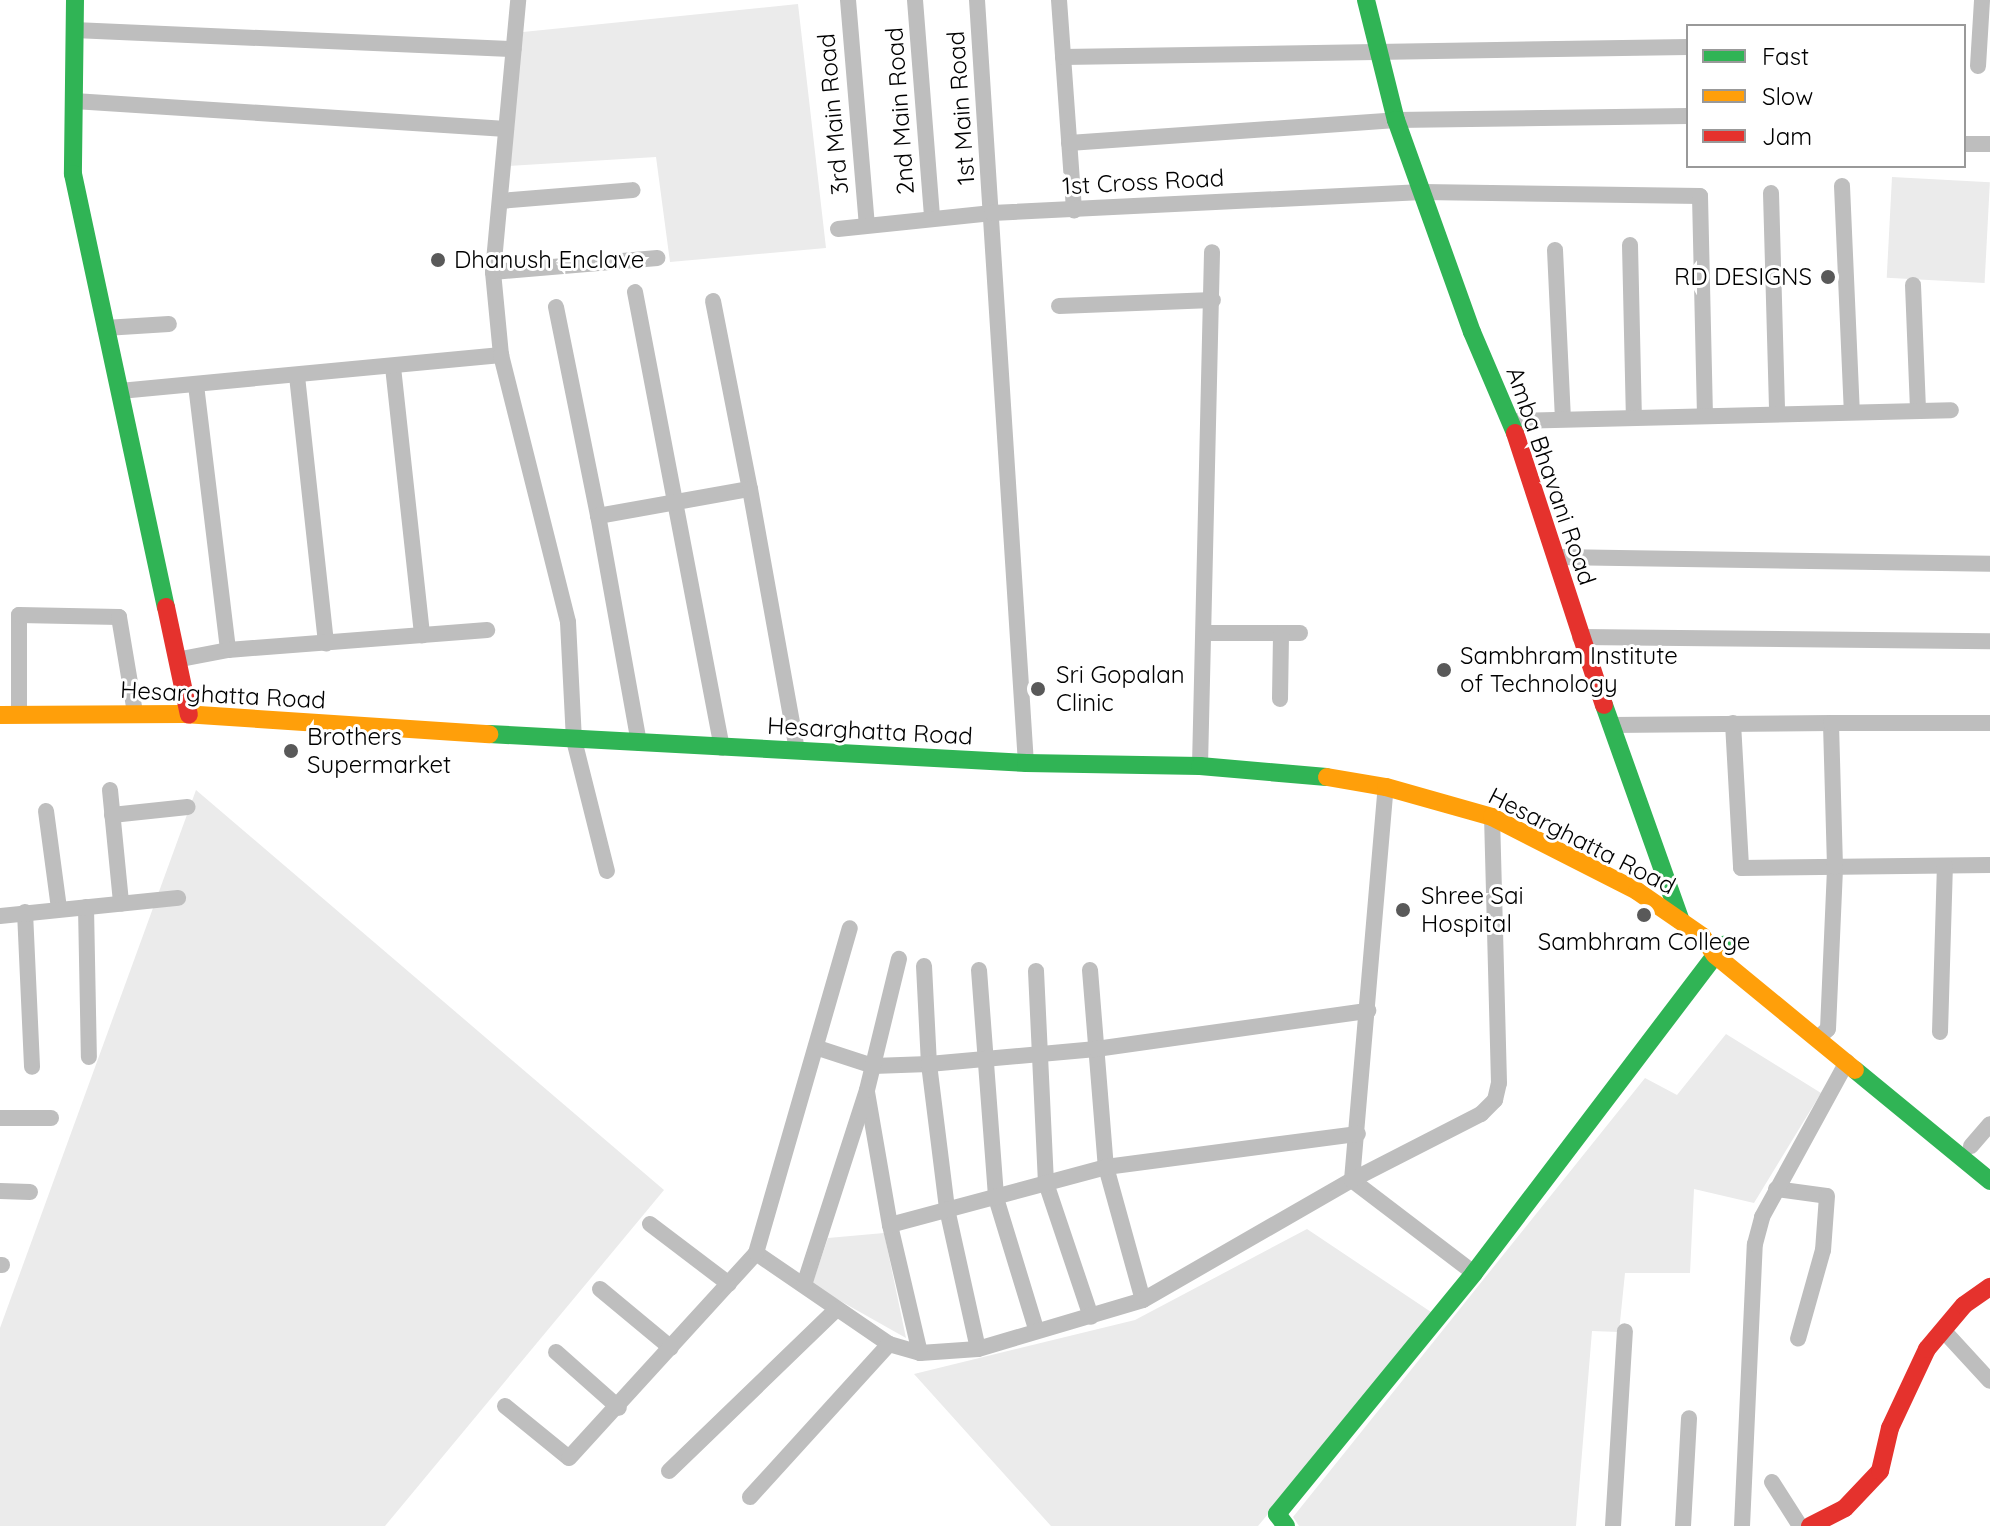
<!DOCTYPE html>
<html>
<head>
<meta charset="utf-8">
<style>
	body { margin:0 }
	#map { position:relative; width:1990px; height:1526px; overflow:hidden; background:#fff; font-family:Quicksand,sans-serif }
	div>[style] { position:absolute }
	.green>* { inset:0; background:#ebebeb; transform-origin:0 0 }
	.street>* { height:16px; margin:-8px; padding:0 8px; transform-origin:8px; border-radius:8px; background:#bebebe }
	.fast>* { height:18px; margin:-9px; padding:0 9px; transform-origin:9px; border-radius:9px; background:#30b455 }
	.slow>* { height:18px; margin:-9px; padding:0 9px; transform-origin:9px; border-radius:9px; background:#ff9f0a }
	.jam>* { height:18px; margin:-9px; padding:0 9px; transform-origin:9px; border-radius:9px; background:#e5322d }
	.dots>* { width:22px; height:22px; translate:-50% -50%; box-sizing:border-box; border:4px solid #fff; border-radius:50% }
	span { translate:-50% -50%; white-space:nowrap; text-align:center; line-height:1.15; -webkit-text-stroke:6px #fff; paint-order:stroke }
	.street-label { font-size:24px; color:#000 }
	.poi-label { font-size:24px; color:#000 }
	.left { translate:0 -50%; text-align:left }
	.right { translate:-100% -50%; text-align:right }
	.legend { position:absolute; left:1686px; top:24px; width:280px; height:144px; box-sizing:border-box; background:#fff; border:2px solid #999; margin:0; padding:10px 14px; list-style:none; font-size:24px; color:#000 }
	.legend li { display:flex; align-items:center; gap:16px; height:40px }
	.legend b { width:40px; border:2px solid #999 }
</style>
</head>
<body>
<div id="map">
	<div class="green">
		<i style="clip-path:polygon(798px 4px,826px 248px,670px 262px,656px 157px,508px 166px,523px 32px)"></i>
		<i style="left:1892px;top:177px;width:98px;height:101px;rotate:3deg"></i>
		<i style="clip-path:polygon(196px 790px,664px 1190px,385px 1526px,0 1526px,0 1328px)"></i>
		<i style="clip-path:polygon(1726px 1034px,1821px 1093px,1754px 1203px,1694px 1189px,1690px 1273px,1625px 1273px,1619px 1332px,1592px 1331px,1576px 1526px,1299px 1526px,1293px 1517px,1645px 1078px,1677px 1095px)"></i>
		<i style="clip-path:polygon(1307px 1229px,1434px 1314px,1258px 1526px,1051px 1526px,914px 1374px,1135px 1320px)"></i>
		<i style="clip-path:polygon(884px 1233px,906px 1338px,812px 1285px,828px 1238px)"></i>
	</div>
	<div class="street">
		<i style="left:848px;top:0;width:226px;rotate:85.2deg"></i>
		<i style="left:915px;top:0;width:219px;rotate:85.5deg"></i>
		<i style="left:977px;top:0;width:765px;rotate:86.33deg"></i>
		<i style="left:1059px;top:0;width:211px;rotate:85.9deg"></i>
		<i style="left:74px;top:30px;width:440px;rotate:2.5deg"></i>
		<i style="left:1063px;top:57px;width:625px;rotate:-0.92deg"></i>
		<i style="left:1978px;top:66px;width:66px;rotate:-86.5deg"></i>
		<i style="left:74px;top:101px;width:433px;rotate:3.7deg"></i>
		<i style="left:1069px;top:143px;width:328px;rotate:-4deg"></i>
		<i style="left:1396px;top:120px;width:292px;rotate:-0.8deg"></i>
		<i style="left:1964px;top:144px;width:26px"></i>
		<i style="left:1842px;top:186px;width:225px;rotate:87.5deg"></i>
		<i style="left:1771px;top:193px;width:219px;rotate:88.4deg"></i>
		<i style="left:500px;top:201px;width:133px;rotate:-4.7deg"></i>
		<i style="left:838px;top:229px;width:155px;rotate:-5.9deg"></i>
		<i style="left:992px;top:213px;width:431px;rotate:-2.8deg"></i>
		<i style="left:1422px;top:192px;width:278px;rotate:0.8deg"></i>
		<i style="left:1700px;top:196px;width:219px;rotate:88.7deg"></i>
		<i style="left:1630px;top:245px;width:173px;rotate:88.7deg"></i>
		<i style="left:1555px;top:250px;width:169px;rotate:87.3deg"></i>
		<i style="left:493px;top:272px;width:165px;rotate:-4.9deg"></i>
		<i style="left:1913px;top:285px;width:125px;rotate:87.7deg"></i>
		<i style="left:635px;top:292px;width:464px;rotate:79.2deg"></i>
		<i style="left:713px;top:301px;width:192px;rotate:78.9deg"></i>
		<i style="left:1059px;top:306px;width:154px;rotate:-2.2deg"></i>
		<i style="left:556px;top:307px;width:213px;rotate:78.6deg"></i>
		<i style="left:105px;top:328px;width:64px;rotate:-3.6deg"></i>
		<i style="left:501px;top:355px;width:83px;rotate:-95.5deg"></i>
		<i style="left:493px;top:272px;width:273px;rotate:-84.7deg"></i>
		<i style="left:393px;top:367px;width:270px;rotate:83.8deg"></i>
		<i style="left:297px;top:376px;width:269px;rotate:83.8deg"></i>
		<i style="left:196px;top:385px;width:267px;rotate:83.1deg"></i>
		<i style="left:228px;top:650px;width:260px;rotate:-4.4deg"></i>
		<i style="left:120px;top:391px;width:383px;rotate:-5.4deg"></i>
		<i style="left:501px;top:355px;width:275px;rotate:75.9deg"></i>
		<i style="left:568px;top:622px;width:118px;rotate:87.1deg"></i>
		<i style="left:574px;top:740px;width:135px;rotate:75.9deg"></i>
		<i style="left:1511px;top:421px;width:440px;rotate:-1.4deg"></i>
		<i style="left:1555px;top:557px;width:435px;rotate:0.9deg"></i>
		<i style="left:1204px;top:633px;width:96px"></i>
		<i style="left:1580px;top:637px;width:410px;rotate:0.6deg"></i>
		<i style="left:181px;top:659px;width:48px;rotate:-10.8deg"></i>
		<i style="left:1280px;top:699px;width:66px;rotate:-89.1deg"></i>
		<i style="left:19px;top:715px;width:100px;rotate:-90deg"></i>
		<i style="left:19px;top:615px;width:100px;rotate:1.1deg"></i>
		<i style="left:119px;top:617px;width:97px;rotate:80.5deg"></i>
		<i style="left:1733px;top:723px;width:145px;rotate:86.8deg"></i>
		<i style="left:1741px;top:868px;width:249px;rotate:-0.7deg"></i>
		<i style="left:1611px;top:725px;width:220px;rotate:-0.5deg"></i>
		<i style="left:639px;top:743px;width:231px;rotate:-100.2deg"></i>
		<i style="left:598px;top:516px;width:154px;rotate:-10.1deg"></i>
		<i style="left:750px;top:489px;width:266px;rotate:79.8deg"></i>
		<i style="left:1200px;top:766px;width:514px;rotate:-88.66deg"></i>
		<i style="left:110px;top:790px;width:114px;rotate:84.4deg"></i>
		<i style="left:46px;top:811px;width:99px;rotate:82.4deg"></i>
		<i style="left:112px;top:815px;width:76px;rotate:-6deg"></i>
		<i style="left:86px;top:907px;width:150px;rotate:88.9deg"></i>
		<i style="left:25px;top:912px;width:155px;rotate:87.4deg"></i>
		<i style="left:0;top:916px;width:179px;rotate:-5.8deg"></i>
		<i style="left:924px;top:966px;width:98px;rotate:87.1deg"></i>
		<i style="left:929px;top:1064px;width:146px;rotate:82.9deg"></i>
		<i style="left:947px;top:1209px;width:143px;rotate:77.5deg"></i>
		<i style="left:979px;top:970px;width:229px;rotate:85.7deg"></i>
		<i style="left:996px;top:1198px;width:137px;rotate:73deg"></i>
		<i style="left:1090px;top:970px;width:198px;rotate:85.4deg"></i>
		<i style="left:1106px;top:1167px;width:138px;rotate:74.5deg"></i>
		<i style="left:1036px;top:971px;width:212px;rotate:87.3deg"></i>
		<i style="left:1046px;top:1183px;width:141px;rotate:71.4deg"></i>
		<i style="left:1940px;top:1032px;width:166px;rotate:-88.3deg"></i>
		<i style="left:1818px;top:1038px;width:13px;rotate:-42deg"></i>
		<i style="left:1828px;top:1029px;width:162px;rotate:-87.5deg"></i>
		<i style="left:1835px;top:867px;width:144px;rotate:-91.6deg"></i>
		<i style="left:1831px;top:723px;width:159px"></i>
		<i style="left:818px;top:1048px;width:58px;rotate:18.1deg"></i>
		<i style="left:873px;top:1066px;width:56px;rotate:-2deg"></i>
		<i style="left:929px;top:1064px;width:168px;rotate:-5.1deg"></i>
		<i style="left:1096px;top:1049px;width:275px;rotate:-8deg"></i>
		<i style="left:867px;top:1092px;width:135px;rotate:80.2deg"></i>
		<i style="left:0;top:1118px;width:51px"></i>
		<i style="left:1971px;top:1146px;width:29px;rotate:-49deg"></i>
		<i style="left:1776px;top:1189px;width:51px;rotate:7.8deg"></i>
		<i style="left:1827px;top:1196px;width:54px;rotate:94.2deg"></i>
		<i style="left:1823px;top:1250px;width:92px;rotate:105.7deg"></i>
		<i style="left:0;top:1191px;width:30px;rotate:2deg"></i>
		<i style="left:650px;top:1224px;width:99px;rotate:37.2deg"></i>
		<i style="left:756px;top:1253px;width:161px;rotate:34.4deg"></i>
		<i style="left:889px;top:1344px;width:32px;rotate:16deg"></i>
		<i style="left:920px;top:1353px;width:58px;rotate:-3.9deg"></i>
		<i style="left:978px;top:1349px;width:172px;rotate:-16.5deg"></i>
		<i style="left:1143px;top:1300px;width:241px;rotate:-29.9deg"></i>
		<i style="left:1352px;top:1180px;width:394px;rotate:-85.1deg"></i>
		<i style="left:0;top:1265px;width:2px"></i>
		<i style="left:1474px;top:1273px;width:153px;rotate:-142.7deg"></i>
		<i style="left:1352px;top:1180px;width:145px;rotate:-27.1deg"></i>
		<i style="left:1481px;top:1114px;width:20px;rotate:-45deg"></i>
		<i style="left:1495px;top:1100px;width:17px;rotate:-77deg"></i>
		<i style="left:1499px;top:1083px;width:266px;rotate:-91.5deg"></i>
		<i style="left:804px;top:1285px;width:205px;rotate:-72.1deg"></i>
		<i style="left:867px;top:1090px;width:135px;rotate:-76.3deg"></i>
		<i style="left:600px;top:1289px;width:92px;rotate:39.7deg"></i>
		<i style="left:1943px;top:1330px;width:69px;rotate:47.3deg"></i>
		<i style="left:556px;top:1352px;width:84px;rotate:41.6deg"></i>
		<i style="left:920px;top:1353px;width:131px;rotate:-103.2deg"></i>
		<i style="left:890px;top:1225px;width:224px;rotate:-15deg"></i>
		<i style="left:1106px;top:1167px;width:254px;rotate:-7.5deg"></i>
		<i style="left:505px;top:1406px;width:82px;rotate:39.1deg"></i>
		<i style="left:569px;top:1458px;width:277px;rotate:-47.6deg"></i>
		<i style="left:756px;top:1253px;width:338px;rotate:-73.9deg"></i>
		<i style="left:669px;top:1471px;width:232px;rotate:-44deg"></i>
		<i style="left:1772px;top:1482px;width:52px;rotate:57.5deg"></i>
		<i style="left:750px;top:1497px;width:207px;rotate:-47.7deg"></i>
		<i style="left:1613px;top:1526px;width:195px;rotate:-86.5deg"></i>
		<i style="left:1683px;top:1526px;width:108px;rotate:-86.8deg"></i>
		<i style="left:1742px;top:1526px;width:282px;rotate:-87.4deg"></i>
		<i style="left:1755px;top:1244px;width:28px;rotate:-75deg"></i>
		<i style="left:1762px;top:1217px;width:177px;rotate:-61.3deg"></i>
	</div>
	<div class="fast">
		<i style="left:75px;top:0;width:174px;rotate:90.7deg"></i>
		<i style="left:73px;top:174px;width:443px;rotate:77.9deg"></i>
		<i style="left:1366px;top:0;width:124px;rotate:76deg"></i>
		<i style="left:1396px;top:120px;width:225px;rotate:70.3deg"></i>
		<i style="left:1472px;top:332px;width:110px;rotate:66.9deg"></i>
		<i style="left:1604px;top:705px;width:229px;rotate:70.4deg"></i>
		<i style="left:489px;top:734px;width:538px;rotate:3.09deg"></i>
		<i style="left:1026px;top:763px;width:174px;rotate:1deg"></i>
		<i style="left:1200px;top:766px;width:127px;rotate:5deg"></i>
		<i style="left:1855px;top:1070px;width:175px;rotate:39.4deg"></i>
		<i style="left:1286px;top:1526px;width:15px;rotate:-127deg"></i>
		<i style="left:1277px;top:1514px;width:311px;rotate:-50.7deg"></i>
		<i style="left:1474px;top:1273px;width:412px;rotate:-52.8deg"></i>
	</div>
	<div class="slow">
		<i style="left:0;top:715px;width:184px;rotate:-0.3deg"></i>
		<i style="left:184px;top:714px;width:306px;rotate:3.8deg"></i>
		<i style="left:1327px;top:777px;width:60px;rotate:9.6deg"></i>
		<i style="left:1386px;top:787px;width:110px;rotate:15.8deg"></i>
		<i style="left:1492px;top:817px;width:163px;rotate:27deg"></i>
		<i style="left:1637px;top:891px;width:79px;rotate:34.7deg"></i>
		<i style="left:1702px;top:936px;width:23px;rotate:56deg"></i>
		<i style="left:1715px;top:955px;width:181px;rotate:39.4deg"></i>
	</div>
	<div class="jam">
		<i style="left:1515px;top:433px;width:286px;rotate:71.9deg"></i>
		<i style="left:166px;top:607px;width:110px;rotate:78deg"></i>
		<i style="left:1810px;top:1526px;width:39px;rotate:-27deg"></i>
		<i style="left:1845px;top:1508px;width:51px;rotate:-46.6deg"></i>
		<i style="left:1880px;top:1471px;width:44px;rotate:-76.9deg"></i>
		<i style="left:1890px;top:1428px;width:87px;rotate:-64.9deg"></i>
		<i style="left:1927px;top:1349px;width:57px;rotate:-49.9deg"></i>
		<i style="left:1964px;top:1305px;width:32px;rotate:-35deg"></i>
	</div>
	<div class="dots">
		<i style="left:438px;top:260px;background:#595959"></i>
		<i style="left:1828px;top:277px;background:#595959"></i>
		<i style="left:1444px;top:670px;background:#595959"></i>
		<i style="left:1038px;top:689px;background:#595959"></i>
		<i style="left:291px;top:751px;background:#595959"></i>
		<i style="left:1403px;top:910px;background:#595959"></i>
		<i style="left:1644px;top:915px;background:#595959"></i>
	</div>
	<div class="street-label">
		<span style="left:961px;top:108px;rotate:-94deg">1st Main Road</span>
		<span style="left:900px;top:111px;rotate:-94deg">2nd Main Road</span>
		<span style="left:833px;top:114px;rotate:-95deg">3rd Main Road</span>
		<span style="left:1143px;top:182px;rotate:-3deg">1st Cross Road</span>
		<span style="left:1551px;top:476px;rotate:71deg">Amba Bhavani Road</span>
		<span style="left:223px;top:695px;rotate:3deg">Hesarghatta Road</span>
		<span style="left:870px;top:731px;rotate:3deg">Hesarghatta Road</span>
		<span style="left:1582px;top:841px;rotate:27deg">Hesarghatta Road</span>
	</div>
	<div class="poi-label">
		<span class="left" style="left:454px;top:260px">Dhanush Enclave</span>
		<span class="right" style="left:1812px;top:277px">RD DESIGNS</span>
		<span class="left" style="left:1460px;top:670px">Sambhram Institute<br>of Technology</span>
		<span class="left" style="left:1056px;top:689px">Sri Gopalan<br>Clinic</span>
		<span class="left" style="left:307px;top:751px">Brothers<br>Supermarket</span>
		<span class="left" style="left:1421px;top:910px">Shree Sai<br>Hospital</span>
		<span style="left:1644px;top:942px">Sambhram College</span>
	</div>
	<ul class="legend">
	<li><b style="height:10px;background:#30b455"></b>Fast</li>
	<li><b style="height:10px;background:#ff9f0a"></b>Slow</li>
	<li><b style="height:10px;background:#e5322d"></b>Jam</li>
	</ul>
</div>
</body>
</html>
